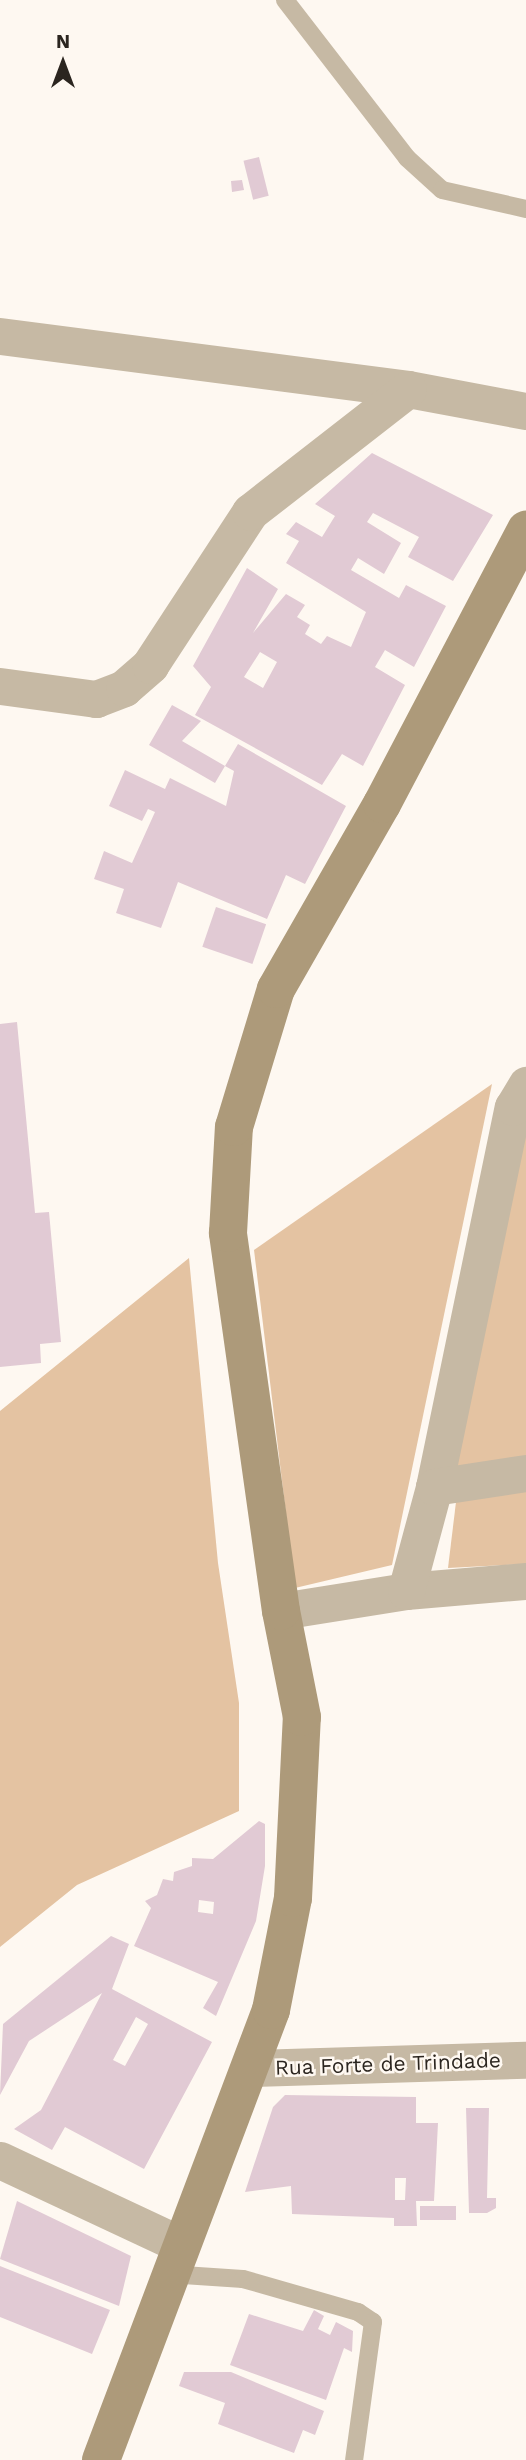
<!DOCTYPE html>
<html>
<head>
<meta charset="utf-8">
<style>
	body { margin:0 }
	#map { position:relative; width:526px; height:2460px; overflow:hidden; background:#fef8f1; font-family:"Work Sans",sans-serif }
	div>[style] { position:absolute }
	.green>* { inset:0; background:#e4c3a2 }
	.building>* { inset:0; background:#e1cad4; transform-origin:0 0 }
	.service>* { height:18px; margin:-9px; padding:0 9px; transform-origin:9px; border-radius:9px; background:#c6b9a4 }
	.minor>* { height:37px; margin:-18.5px; padding:0 18.5px; transform-origin:18.5px; border-radius:18.5px; background:#c6b9a4 }
	.secondary>* { height:38px; margin:-19px; padding:0 19px; transform-origin:19px; border-radius:19px; background:#ad9a7a }
	span { translate:-50% -50%; white-space:nowrap; text-align:center; line-height:1.15; -webkit-text-stroke:5px #fef8f1; paint-order:stroke }
	.street-label { font-size:21px; color:#2b251f }
	.north { position:absolute; left:28px; top:28px; width:70px; height:70px; -webkit-text-stroke:5px #fef8f1; paint-order:stroke; rotate:0deg; font-size:19px; font-weight:700; line-height:28px; text-align:center; color:#2b251f }
	.north::after { content:''; display:block; margin:auto; width:24px; height:32px; background:#2b251f; clip-path:polygon(50% 0,100% 100%,50% 72%,0 100%) }
</style>
</head>
<body>
<div id="map">
	<div class="green">
		<i style="clip-path:polygon(492px 1084px,392px 1565px,295px 1588px,254px 1250px)"></i>
		<i style="clip-path:polygon(526px 1111px,526px 1459px,456px 1468px)"></i>
		<i style="clip-path:polygon(189px 1258px,218px 1563px,239px 1703px,239px 1811px,77px 1885px,0 1947px,0 1411px)"></i>
		<i style="clip-path:polygon(526px 1490px,526px 1564px,448px 1568px,456px 1502px)"></i>
	</div>
	<div class="building">
		<i style="left:259px;top:157px;width:40px;height:16px;rotate:76deg"></i>
		<i style="clip-path:polygon(242px 180px,244px 190px,232px 192px,231px 181px)"></i>
		<i style="clip-path:polygon(evenodd,372px 453px,493px 515px,453px 581px,408px 557px,419px 537px,373px 513px,367px 522px,401px 543px,384px 574px,358px 558px,351px 570px,399px 598px,406px 585px,446px 606px,414px 667px,385px 650px,375px 667px,405px 685px,363px 766px,342px 754px,322px 785px,195px 715px,211px 687px,193px 666px,247px 568px,278px 589px,253px 633px,286px 594px,305px 605px,297px 617px,310px 625px,305px 634px,321px 644px,327px 636px,351px 647px,366px 612px,286px 563px,299px 541px,286px 534px,296px 522px,322px 537px,335px 516px,315px 504px,372px 453px,260px 652px,277px 662px,263px 688px,244px 677px,260px 652px)"></i>
		<i style="clip-path:polygon(172px 705px,201px 721px,182px 741px,225px 766px,215px 783px,149px 745px)"></i>
		<i style="clip-path:polygon(238px 744px,346px 806px,305px 884px,286px 875px,267px 919px,178px 882px,161px 928px,116px 913px,124px 889px,94px 879px,104px 851px,132px 863px,155px 812px,148px 809px,142px 821px,109px 806px,125px 770px,165px 789px,170px 778px,226px 806px,234px 771px,225px 766px)"></i>
		<i style="left:216px;top:907px;width:53px;height:42px;rotate:19deg"></i>
		<i style="clip-path:polygon(17px 1022px,35px 1213px,49px 1212px,61px 1342px,40px 1344px,41px 1363px,0 1367px,0 1024px)"></i>
		<i style="clip-path:polygon(evenodd,259px 1821px,265px 1824px,265px 1866px,256px 1921px,216px 2016px,203px 2008px,218px 1982px,134px 1946px,151px 1908px,145px 1901px,157px 1895px,163px 1879px,173px 1881px,174px 1872px,192px 1866px,192px 1858px,213px 1859px,259px 1821px,199px 1900px,214px 1902px,213px 1914px,198px 1912px,199px 1900px)"></i>
		<i style="clip-path:polygon(evenodd,111px 1936px,129px 1944px,112px 1989px,212px 2042px,144px 2169px,65px 2127px,52px 2150px,14px 2129px,41px 2110px,102px 1993px,29px 2041px,0 2095px,3px 2024px,111px 1936px,136px 2017px,148px 2024px,125px 2066px,113px 2060px,136px 2017px)"></i>
		<i style="clip-path:polygon(evenodd,285px 2095px,416px 2097px,416px 2123px,438px 2123px,434px 2201px,416px 2201px,417px 2226px,394px 2226px,394px 2218px,292px 2214px,291px 2186px,245px 2192px,273px 2107px,285px 2095px,395px 2178px,406px 2178px,405px 2200px,395px 2200px,395px 2178px)"></i>
		<i style="clip-path:polygon(466px 2108px,489px 2108px,487px 2198px,496px 2198px,496px 2208px,487px 2213px,469px 2213px)"></i>
		<i style="clip-path:polygon(17px 2201px,131px 2256px,119px 2306px,0 2259px)"></i>
		<i style="left:456px;top:2206px;width:14px;height:36px;rotate:90deg"></i>
		<i style="clip-path:polygon(0 2266px,110px 2310px,92px 2354px,0 2317px)"></i>
		<i style="clip-path:polygon(314px 2310px,324px 2316px,318px 2329px,330px 2335px,336px 2322px,353px 2331px,352px 2352px,344px 2348px,326px 2400px,230px 2365px,249px 2314px,303px 2331px)"></i>
		<i style="clip-path:polygon(184px 2372px,231px 2372px,324px 2411px,315px 2435px,303px 2430px,294px 2453px,218px 2424px,225px 2403px,179px 2386px)"></i>
	</div>
	<div class="service">
		<i style="left:285px;top:0;width:200px;rotate:52.3deg"></i>
		<i style="left:407px;top:158px;width:47px;rotate:42.4deg"></i>
		<i style="left:442px;top:190px;width:86px;rotate:12.7deg"></i>
		<i style="left:168px;top:2274px;width:75px;rotate:3.8deg"></i>
		<i style="left:243px;top:2279px;width:120px;rotate:16deg"></i>
		<i style="left:358px;top:2312px;width:18px;rotate:34deg"></i>
		<i style="left:373px;top:2322px;width:139px;rotate:97.8deg"></i>
	</div>
	<div class="minor">
		<i style="left:0;top:336px;width:411px;rotate:7.4deg"></i>
		<i style="left:408px;top:389px;width:120px;rotate:10.6deg"></i>
		<i style="left:0;top:686px;width:97px;rotate:7.7deg"></i>
		<i style="left:96px;top:699px;width:30px;rotate:-21deg"></i>
		<i style="left:124px;top:688px;width:35px;rotate:-41deg"></i>
		<i style="left:150px;top:665px;width:183px;rotate:-56.8deg"></i>
		<i style="left:250px;top:512px;width:200px;rotate:-37.9deg"></i>
		<i style="left:434px;top:1487px;width:388px;rotate:-78.3deg"></i>
		<i style="left:513px;top:1107px;width:26px;rotate:-59deg"></i>
		<i style="left:406px;top:1591px;width:120px;rotate:-4.8deg"></i>
		<i style="left:281px;top:1611px;width:127px;rotate:-9.1deg"></i>
		<i style="left:406px;top:1591px;width:108px;rotate:-74.9deg"></i>
		<i style="left:434px;top:1487px;width:93px;rotate:-8.7deg"></i>
		<i style="left:250px;top:2068px;width:276px;rotate:-1.7deg"></i>
		<i style="left:0;top:2160px;width:198px;rotate:25.1deg"></i>
	</div>
	<div class="secondary">
		<i style="left:101px;top:2460px;width:481px;rotate:-69.3deg"></i>
		<i style="left:271px;top:2010px;width:114px;rotate:-78.9deg"></i>
		<i style="left:293px;top:1898px;width:181px;rotate:-87.2deg"></i>
		<i style="left:302px;top:1717px;width:108px;rotate:-101.2deg"></i>
		<i style="left:281px;top:1611px;width:382px;rotate:-98deg"></i>
		<i style="left:228px;top:1233px;width:106px;rotate:-86.8deg"></i>
		<i style="left:234px;top:1127px;width:144px;rotate:-73.1deg"></i>
		<i style="left:276px;top:989px;width:213px;rotate:-60.2deg"></i>
		<i style="left:382px;top:804px;width:310px;rotate:-62.3deg"></i>
	</div>
	<div class="street-label">
		<span style="left:388px;top:2064px;rotate:-2deg">Rua Forte de Trindade</span>
	</div>
	<div class="north">N</div>
</div>
</body>
</html>
